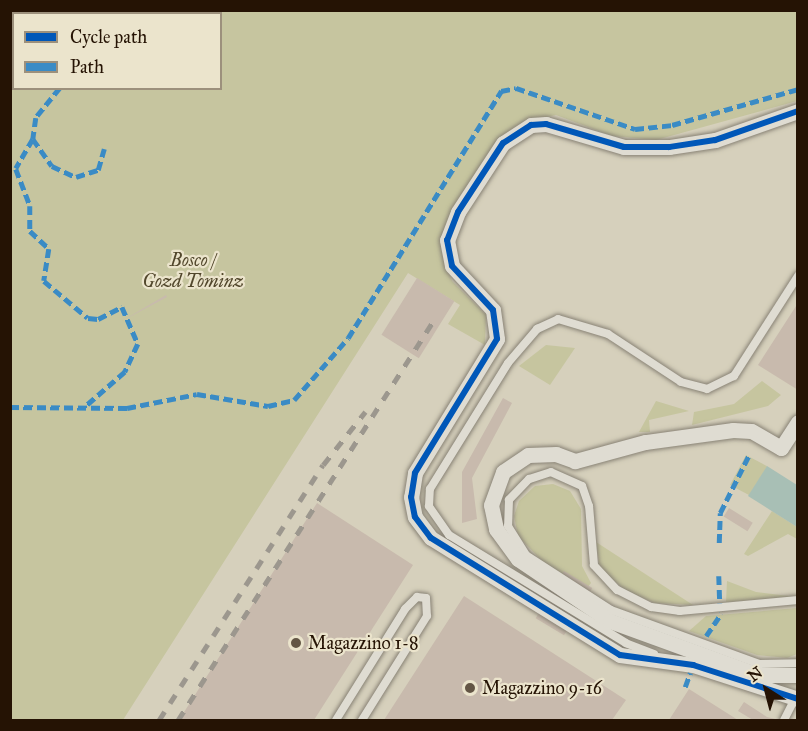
<!DOCTYPE html>
<html>
<head>
<meta charset="utf-8">
<style>
	body { margin:0 }
	#map { position:relative; width:808px; height:731px; overflow:hidden; background:#d6d0bc; font-family:"IM FELL Great Primer",serif }
	div>[style] { position:absolute }
	.green>* { inset:0; background:#c6c59f; transform-origin:0 0 }
	.water>* { inset:0; background:#a8bfb5 }
	.building>* { inset:0; background:#c8baad; transform-origin:0 0 }
	.roads { filter:drop-shadow(0 0 2px #888275) drop-shadow(0 0 2px #888275) }
	.service>* { height:8px; margin:-4px; padding:0 4px; transform-origin:4px; border-radius:4px; background:#dfdcd2 }
	.minor>* { height:15px; margin:-7.5px; padding:0 7.5px; transform-origin:7.5px; border-radius:7.5px; background:#dfdcd2 }
	.rail>* { height:4.5px; margin-top:-2.25px; transform-origin:0; background:repeating-linear-gradient(90deg,#9c978e 0 10px,transparent 0 20px) }
	.quiet>* { height:4.5px; margin-top:-2.25px; transform-origin:0; background:repeating-linear-gradient(90deg,#3a8bc5 0 9px,transparent 0 13.5px) }
	.cycleway>* { height:6px; margin:-3px; padding:0 3px; transform-origin:3px; border-radius:3px; background:#0057b8 }
	.dots>* { width:16px; height:16px; translate:-50% -50%; box-sizing:border-box; border:3px solid #ebe4cc; border-radius:50% }
	span { translate:-50% -50%; white-space:nowrap; text-align:center; line-height:1.15; -webkit-text-stroke:4.5px #ebe4cc; paint-order:stroke }
	.park-label { font-size:18px; color:#51462b; font-style:italic }
	.poi-label { font-size:18px; color:#251304 }
	.left { translate:0 -50%; text-align:left }
	.frame { position:absolute; inset:0; border:12px solid #251304; pointer-events:none }
	.legend { position:absolute; left:12px; top:12px; width:210px; height:78px; box-sizing:border-box; background:#ebe4cc; border:2px solid #9c907c; margin:0; padding:8px 10px; list-style:none; font-size:18px; color:#251304 }
	.legend li { display:flex; align-items:center; gap:12px; height:30px }
	.legend b { width:30px; border:2px solid #9c907c }
	.north { position:absolute; left:736px; top:659px; width:60px; height:60px; -webkit-text-stroke:4px #ebe4cc; paint-order:stroke; rotate:324deg; font-size:16px; font-weight:700; line-height:24px; text-align:center; color:#251304 }
	.north::after { content:''; display:block; margin:auto; width:21px; height:27px; background:#251304; clip-path:polygon(50% 0,100% 100%,50% 72%,0 100%) }
</style>
</head>
<body>
<div id="map">
	<div class="green">
		<i style="clip-path:polygon(evenodd,10px 11px,797px 11px,797px 101px,656px 140px,612px 136px,556px 115px,524px 122px,441px 250px,452px 281px,486px 315px,485px 345px,448px 324px,460px 305px,408px 273px,123px 720px,11px 720px,10px 11px,14px 14px,220px 14px,220px 88px,14px 88px,14px 14px)"></i>
		<i style="clip-path:polygon(546px 345px,575px 348px,550px 385px,519px 366px)"></i>
		<i style="clip-path:polygon(762px 381px,781px 395px,768px 406px,692px 425px,694px 412px,734px 404px)"></i>
		<i style="clip-path:polygon(656px 401px,689px 411px,649px 420px,650px 432px,639px 432px)"></i>
		<i style="left:746px;top:455px;width:24px;height:34px;rotate:28deg"></i>
		<i style="clip-path:polygon(553px 484px,570px 491px,581px 509px,582px 566px,591px 583px,587px 588px,543px 562px,518px 536px,514px 516px,519px 501px,535px 486px)"></i>
		<i style="clip-path:polygon(772px 511px,797px 527px,797px 539px,788px 534px,748px 556px,744px 554px)"></i>
		<i style="clip-path:polygon(596px 542px,693px 605px,655px 603px,626px 591px,600px 568px)"></i>
		<i style="clip-path:polygon(727px 581px,756px 592px,797px 597px,726px 602px)"></i>
		<i style="clip-path:polygon(797px 608px,797px 654px,787px 658px,757px 655px,689px 631px,706px 616px)"></i>
	</div>
	<div class="water">
		<i style="clip-path:polygon(767px 466px,797px 485px,797px 527px,748px 496px)"></i>
	</div>
	<div class="building">
		<i style="left:417px;top:278px;width:44px;height:67px;rotate:32deg"></i>
		<i style="clip-path:polygon(166px 295px,167px 297px,122px 321px)"></i>
		<i style="clip-path:polygon(798px 303px,798px 390px,758px 365px)"></i>
		<i style="clip-path:polygon(503px 398px,512px 403px,472px 478px,477px 519px,462px 523px,462px 472px)"></i>
		<i style="clip-path:polygon(317px 503px,413px 565px,314px 720px,179px 720px)"></i>
		<i style="left:729px;top:508px;width:28px;height:10px;rotate:32deg"></i>
		<i style="left:564px;top:571px;width:33px;height:55px;rotate:31deg"></i>
		<i style="clip-path:polygon(464px 596px,626px 700px,612px 720px,384px 720px)"></i>
		<i style="clip-path:polygon(689px 689px,738px 720px,669px 720px)"></i>
		<i style="clip-path:polygon(744px 702px,767px 717px,780px 720px,753px 720px,738px 711px)"></i>
	</div>
	<div class="roads">
		<div class="service">
			<i style="left:798px;top:600px;width:119px;rotate:174.7deg"></i>
			<i style="left:680px;top:611px;width:29px;rotate:-172deg"></i>
			<i style="left:651px;top:607px;width:38px;rotate:-153deg"></i>
			<i style="left:617px;top:590px;width:34px;rotate:-133deg"></i>
			<i style="left:594px;top:565px;width:59px;rotate:-94.8deg"></i>
			<i style="left:589px;top:506px;width:21px;rotate:-109deg"></i>
			<i style="left:582px;top:486px;width:34px;rotate:-156deg"></i>
			<i style="left:551px;top:472px;width:23px;rotate:162deg"></i>
			<i style="left:529px;top:479px;width:29px;rotate:134deg"></i>
			<i style="left:509px;top:500px;width:26px;rotate:92deg"></i>
			<i style="left:508px;top:526px;width:34px;rotate:58deg"></i>
			<i style="left:526px;top:555px;width:101px;rotate:32.9deg"></i>
			<i style="left:611px;top:610px;width:158px;rotate:20deg"></i>
			<i style="left:759px;top:664px;width:39px;rotate:-1deg"></i>
			<i style="left:654px;top:654px;width:30px;rotate:-159deg"></i>
			<i style="left:626px;top:643px;width:207px;rotate:-148.6deg"></i>
			<i style="left:449px;top:535px;width:35px;rotate:-125deg"></i>
			<i style="left:429px;top:506px;width:17px;rotate:-87deg"></i>
			<i style="left:430px;top:489px;width:148px;rotate:-58.2deg"></i>
			<i style="left:508px;top:363px;width:45px;rotate:-49.5deg"></i>
			<i style="left:537px;top:329px;width:23px;rotate:-25deg"></i>
			<i style="left:558px;top:319px;width:52px;rotate:16.7deg"></i>
			<i style="left:608px;top:334px;width:87px;rotate:33.3deg"></i>
			<i style="left:681px;top:382px;width:27px;rotate:15deg"></i>
			<i style="left:707px;top:389px;width:30px;rotate:-26deg"></i>
			<i style="left:734px;top:376px;width:119px;rotate:-57.4deg"></i>
			<i style="left:336px;top:720px;width:131px;rotate:-58.1deg"></i>
			<i style="left:405px;top:609px;width:17px;rotate:-45deg"></i>
			<i style="left:417px;top:597px;width:9px;rotate:6deg"></i>
			<i style="left:426px;top:598px;width:18px;rotate:87deg"></i>
			<i style="left:427px;top:616px;width:123px;rotate:122deg"></i>
			<i style="left:784px;top:720px;width:25px;rotate:-63deg"></i>
		</div>
		<div class="minor">
			<i style="left:798px;top:111px;width:88px;rotate:160.7deg"></i>
			<i style="left:715px;top:140px;width:47px;rotate:171.3deg"></i>
			<i style="left:669px;top:147px;width:45px;rotate:180deg"></i>
			<i style="left:624px;top:147px;width:81px;rotate:-163.6deg"></i>
			<i style="left:546px;top:124px;width:15px;rotate:176deg"></i>
			<i style="left:531px;top:125px;width:33px;rotate:147deg"></i>
			<i style="left:503px;top:143px;width:82px;rotate:123.1deg"></i>
			<i style="left:458px;top:212px;width:30px;rotate:111deg"></i>
			<i style="left:447px;top:240px;width:26px;rotate:79deg"></i>
			<i style="left:452px;top:266px;width:60px;rotate:47deg"></i>
			<i style="left:493px;top:310px;width:29px;rotate:82deg"></i>
			<i style="left:497px;top:339px;width:157px;rotate:121.5deg"></i>
			<i style="left:415px;top:473px;width:24px;rotate:99deg"></i>
			<i style="left:411px;top:497px;width:20px;rotate:79deg"></i>
			<i style="left:415px;top:517px;width:26px;rotate:53deg"></i>
			<i style="left:431px;top:538px;width:222px;rotate:31.8deg"></i>
			<i style="left:620px;top:655px;width:74px;rotate:7.8deg"></i>
			<i style="left:693px;top:665px;width:110px;rotate:17.9deg"></i>
			<i style="left:798px;top:422px;width:31px;rotate:123deg"></i>
			<i style="left:781px;top:448px;width:34px;rotate:-150deg"></i>
			<i style="left:751px;top:431px;width:18px;rotate:-177deg"></i>
			<i style="left:733px;top:430px;width:89px;rotate:172.2deg"></i>
			<i style="left:645px;top:442px;width:73px;rotate:164.8deg"></i>
			<i style="left:575px;top:461px;width:20px;rotate:-160deg"></i>
			<i style="left:556px;top:454px;width:28px;rotate:178deg"></i>
			<i style="left:528px;top:455px;width:30px;rotate:146deg"></i>
			<i style="left:503px;top:472px;width:35px;rotate:110deg"></i>
			<i style="left:491px;top:505px;width:25px;rotate:78deg"></i>
			<i style="left:496px;top:529px;width:37px;rotate:54deg"></i>
			<i style="left:518px;top:559px;width:111px;rotate:34deg"></i>
			<i style="left:610px;top:621px;width:158px;rotate:20deg"></i>
			<i style="left:758px;top:675px;width:40px"></i>
		</div>
	</div>
	<div class="rail">
		<i style="left:159px;top:720px;width:303px;rotate:-57.3deg"></i>
		<i style="left:323px;top:465px;width:68px;rotate:-51.6deg"></i>
		<i style="left:178px;top:720px;width:477px;rotate:-57.4deg"></i>
	</div>
	<div class="quiet">
		<i style="left:99px;top:14px;width:4px;rotate:-90deg"></i>
		<i style="left:60px;top:88px;width:38px;rotate:129deg"></i>
		<i style="left:36px;top:118px;width:21px;rotate:98deg"></i>
		<i style="left:33px;top:139px;width:34px;rotate:120deg"></i>
		<i style="left:16px;top:169px;width:40px;rotate:69deg"></i>
		<i style="left:30px;top:206px;width:25px;rotate:90deg"></i>
		<i style="left:30px;top:231px;width:26px;rotate:43deg"></i>
		<i style="left:49px;top:249px;width:32px;rotate:99deg"></i>
		<i style="left:44px;top:281px;width:57px;rotate:40.1deg"></i>
		<i style="left:88px;top:318px;width:10px;rotate:6deg"></i>
		<i style="left:98px;top:319px;width:27px;rotate:-27deg"></i>
		<i style="left:122px;top:307px;width:40px;rotate:66.6deg"></i>
		<i style="left:138px;top:344px;width:31px;rotate:115deg"></i>
		<i style="left:125px;top:372px;width:52px;rotate:138.9deg"></i>
		<i style="left:33px;top:139px;width:33px;rotate:55deg"></i>
		<i style="left:52px;top:166px;width:26px;rotate:25deg"></i>
		<i style="left:76px;top:177px;width:23px;rotate:-18deg"></i>
		<i style="left:98px;top:170px;width:22px;rotate:-74deg"></i>
		<i style="left:10px;top:407px;width:117px;rotate:0.5deg"></i>
		<i style="left:127px;top:408px;width:71px;rotate:-11.3deg"></i>
		<i style="left:197px;top:394px;width:72px;rotate:9.6deg"></i>
		<i style="left:268px;top:406px;width:27px;rotate:-13deg"></i>
		<i style="left:294px;top:400px;width:82px;rotate:-48.9deg"></i>
		<i style="left:348px;top:338px;width:291px;rotate:-58.2deg"></i>
		<i style="left:501px;top:91px;width:15px;rotate:-11deg"></i>
		<i style="left:516px;top:88px;width:126px;rotate:19deg"></i>
		<i style="left:635px;top:129px;width:37px;rotate:-6deg"></i>
		<i style="left:672px;top:125px;width:131px;rotate:-15.9deg"></i>
		<i style="left:719px;top:543px;width:30px;rotate:-88deg"></i>
		<i style="left:720px;top:513px;width:65px;rotate:-63.4deg"></i>
		<i style="left:719px;top:576px;width:27px;rotate:88deg"></i>
		<i style="left:706px;top:636px;width:27px;rotate:-56deg"></i>
		<i style="left:685px;top:687px;width:15px;rotate:-70deg"></i>
	</div>
	<div class="cycleway">
		<i style="left:798px;top:111px;width:88px;rotate:160.7deg"></i>
		<i style="left:715px;top:140px;width:47px;rotate:171.3deg"></i>
		<i style="left:669px;top:147px;width:45px;rotate:180deg"></i>
		<i style="left:624px;top:147px;width:81px;rotate:-163.6deg"></i>
		<i style="left:546px;top:124px;width:15px;rotate:176deg"></i>
		<i style="left:531px;top:125px;width:33px;rotate:147deg"></i>
		<i style="left:503px;top:143px;width:82px;rotate:123.1deg"></i>
		<i style="left:458px;top:212px;width:30px;rotate:111deg"></i>
		<i style="left:447px;top:240px;width:26px;rotate:79deg"></i>
		<i style="left:452px;top:266px;width:60px;rotate:47deg"></i>
		<i style="left:493px;top:310px;width:29px;rotate:82deg"></i>
		<i style="left:497px;top:339px;width:157px;rotate:121.5deg"></i>
		<i style="left:415px;top:473px;width:24px;rotate:99deg"></i>
		<i style="left:411px;top:497px;width:20px;rotate:79deg"></i>
		<i style="left:415px;top:517px;width:26px;rotate:53deg"></i>
		<i style="left:431px;top:538px;width:222px;rotate:31.8deg"></i>
		<i style="left:620px;top:655px;width:74px;rotate:7.8deg"></i>
		<i style="left:693px;top:665px;width:110px;rotate:17.9deg"></i>
	</div>
	<div class="dots">
		<i style="left:296px;top:643px;background:#635544"></i>
		<i style="left:470px;top:688px;background:#635544"></i>
	</div>
	<div class="park-label">
		<span style="left:193px;top:271px">Bosco /<br>Gozd Tominz</span>
	</div>
	<div class="poi-label">
		<span class="left" style="left:308px;top:643px">Magazzino 1-8</span>
		<span class="left" style="left:482px;top:688px">Magazzino 9-16</span>
	</div>
	<div class="frame"></div>
	<ul class="legend">
	<li><b style="height:8px;background:#0057b8"></b>Cycle path</li>
	<li><b style="height:8px;background:#3a8bc5"></b>Path</li>
	</ul>
	<div class="north">N</div>
</div>
</body>
</html>
